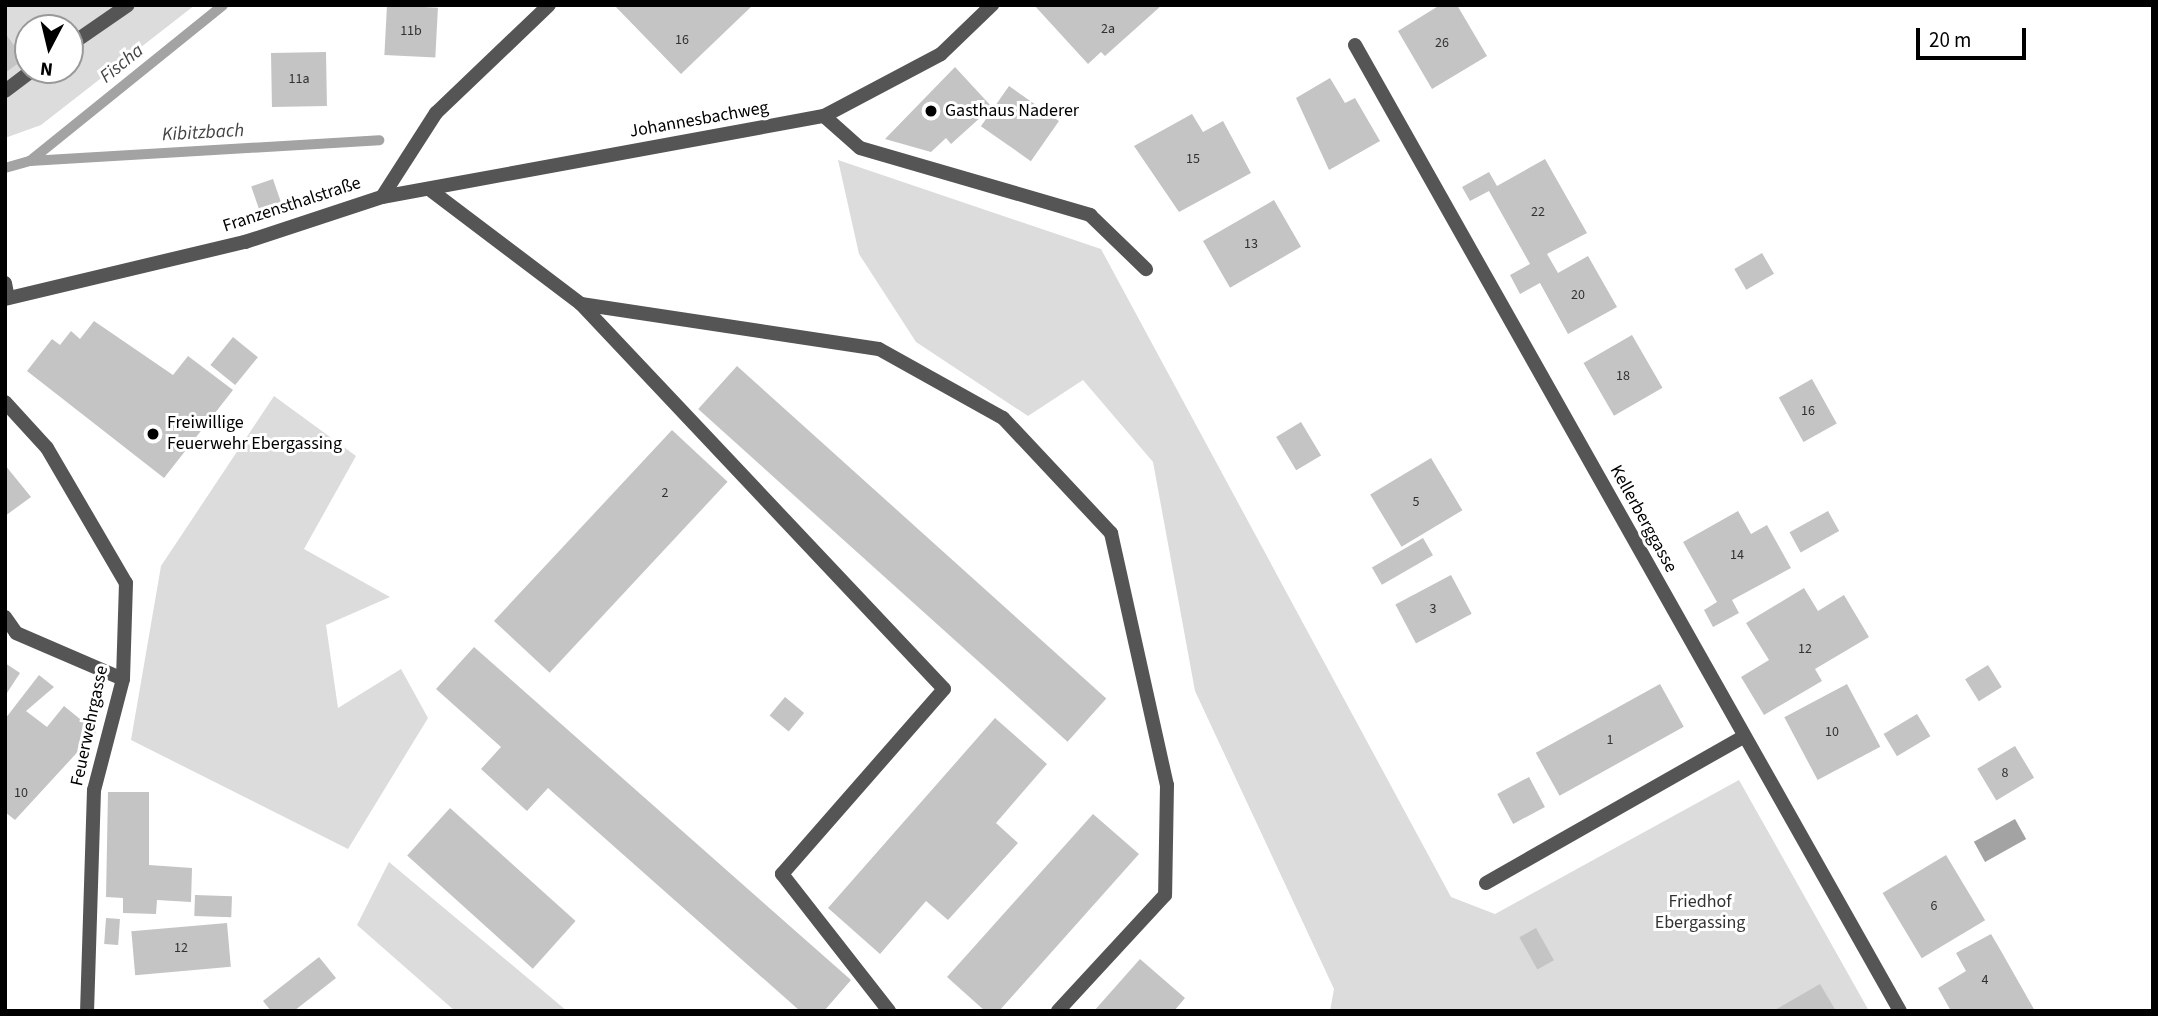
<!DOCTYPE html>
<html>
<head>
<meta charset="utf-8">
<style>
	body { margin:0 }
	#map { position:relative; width:2158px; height:1016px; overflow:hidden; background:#fff; font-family:"Source Sans 3",sans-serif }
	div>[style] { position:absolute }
	.green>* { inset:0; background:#dcdcdc }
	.water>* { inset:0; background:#a3a3a3; transform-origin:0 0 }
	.stream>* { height:10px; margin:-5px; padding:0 5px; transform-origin:5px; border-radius:5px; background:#a3a3a3 }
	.building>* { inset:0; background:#c4c4c4; transform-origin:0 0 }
	.service>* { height:14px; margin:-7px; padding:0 7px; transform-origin:7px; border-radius:7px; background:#555 }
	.minor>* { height:14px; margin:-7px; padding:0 7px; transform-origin:7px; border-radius:7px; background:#555 }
	.dots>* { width:19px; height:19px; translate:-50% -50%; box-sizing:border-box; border:4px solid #fff; border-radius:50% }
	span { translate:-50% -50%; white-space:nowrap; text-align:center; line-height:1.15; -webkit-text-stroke:6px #fff; paint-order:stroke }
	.number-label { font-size:14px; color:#313131 }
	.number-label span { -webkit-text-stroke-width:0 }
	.poi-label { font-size:18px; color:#000 }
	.left { translate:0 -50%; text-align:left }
	.street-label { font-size:18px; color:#000 }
	.park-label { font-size:18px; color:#333 }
	.water-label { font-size:19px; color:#444; font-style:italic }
	.frame { position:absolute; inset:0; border:7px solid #000; pointer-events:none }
	.north { position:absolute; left:14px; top:14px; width:70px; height:70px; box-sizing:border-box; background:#fff; border:2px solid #999; border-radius:50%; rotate:187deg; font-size:19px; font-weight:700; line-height:28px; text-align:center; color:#000 }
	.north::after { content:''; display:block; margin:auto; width:24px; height:32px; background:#000; clip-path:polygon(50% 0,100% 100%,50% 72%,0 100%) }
	.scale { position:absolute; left:1916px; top:28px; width:110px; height:32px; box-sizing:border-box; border:4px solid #000; border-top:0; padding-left:9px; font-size:21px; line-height:24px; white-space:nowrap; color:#000; -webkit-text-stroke:5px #fff; paint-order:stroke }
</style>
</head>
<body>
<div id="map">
	<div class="green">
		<i style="clip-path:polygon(evenodd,5px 5px,195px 5px,41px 125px,5px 138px,5px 5px,28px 28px,70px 28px,70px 70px,28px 70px,28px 28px)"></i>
		<i style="clip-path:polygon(838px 160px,1101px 249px,1451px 897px,1495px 914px,1739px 780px,1869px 1011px,1330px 1011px,1334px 989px,1195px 691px,1153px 462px,1083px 380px,1028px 416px,916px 342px,859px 254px)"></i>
		<i style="clip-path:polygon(274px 396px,356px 456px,304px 549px,390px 597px,326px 625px,338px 708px,401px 669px,428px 718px,348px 849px,131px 740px,161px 566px)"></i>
		<i style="clip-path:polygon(389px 862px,567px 1011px,455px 1011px,357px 925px)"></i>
	</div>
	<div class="water">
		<i style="left:2015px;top:819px;width:23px;height:47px;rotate:61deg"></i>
	</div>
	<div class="stream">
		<i style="left:30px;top:161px;width:350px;rotate:-3.4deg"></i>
		<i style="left:5px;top:168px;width:26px;rotate:-16deg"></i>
		<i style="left:30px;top:161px;width:248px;rotate:-38.9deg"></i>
	</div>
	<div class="building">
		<i style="left:387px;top:5px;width:51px;height:50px;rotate:3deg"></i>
		<i style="clip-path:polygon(614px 5px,753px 5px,681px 74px)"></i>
		<i style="clip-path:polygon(1034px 5px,1162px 5px,1105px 56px,1101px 52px,1088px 64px)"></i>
		<i style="clip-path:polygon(1440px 5px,1457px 5px,1487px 56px,1432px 89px,1398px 31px)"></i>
		<i style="clip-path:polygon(5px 33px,24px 59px,5px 73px)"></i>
		<i style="left:326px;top:52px;width:54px;height:55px;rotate:89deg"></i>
		<i style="clip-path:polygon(955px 67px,992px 107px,951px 144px,946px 138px,931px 152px,885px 139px)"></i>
		<i style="clip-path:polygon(1330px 78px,1345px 103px,1355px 98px,1380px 141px,1329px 170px,1296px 98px)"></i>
		<i style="left:1009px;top:86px;width:61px;height:49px;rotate:35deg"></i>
		<i style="clip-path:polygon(1192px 114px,1203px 132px,1223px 121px,1251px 173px,1179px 212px,1134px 146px)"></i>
		<i style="clip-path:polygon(1545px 159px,1587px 233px,1547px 254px,1558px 273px,1588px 256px,1617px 307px,1568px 334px,1540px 283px,1520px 294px,1510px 275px,1530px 264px,1489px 191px,1470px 201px,1462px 187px,1489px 172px,1497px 186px)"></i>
		<i style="left:273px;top:179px;width:24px;height:23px;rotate:71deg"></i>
		<i style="left:1274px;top:200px;width:54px;height:82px;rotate:60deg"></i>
		<i style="left:1762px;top:253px;width:24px;height:32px;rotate:60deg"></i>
		<i style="clip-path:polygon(94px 321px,173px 375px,188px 356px,233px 390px,164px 478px,27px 371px,52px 339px,60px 345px,71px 331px,80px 339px)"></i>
		<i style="left:1632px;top:335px;width:61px;height:56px;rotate:60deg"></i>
		<i style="left:233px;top:337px;width:32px;height:36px;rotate:39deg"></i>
		<i style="left:737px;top:366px;width:497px;height:58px;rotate:42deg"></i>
		<i style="left:1812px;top:379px;width:51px;height:38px;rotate:61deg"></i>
		<i style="left:1301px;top:422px;width:39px;height:29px;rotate:59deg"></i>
		<i style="left:672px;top:430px;width:76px;height:261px;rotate:43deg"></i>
		<i style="left:1431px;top:458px;width:61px;height:71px;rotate:59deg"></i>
		<i style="clip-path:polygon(5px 465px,31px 497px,5px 516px)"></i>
		<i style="clip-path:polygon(1738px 511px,1751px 534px,1767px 525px,1791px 568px,1732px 600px,1739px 613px,1713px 627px,1704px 610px,1717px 602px,1683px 542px)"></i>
		<i style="left:1828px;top:511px;width:23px;height:44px;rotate:61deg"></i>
		<i style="left:1423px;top:538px;width:20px;height:59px;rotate:60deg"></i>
		<i style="left:1451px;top:575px;width:44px;height:63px;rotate:62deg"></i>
		<i style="clip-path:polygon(1804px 588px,1818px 611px,1844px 595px,1869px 637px,1815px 669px,1822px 681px,1764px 715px,1741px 677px,1769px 660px,1746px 623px)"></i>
		<i style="clip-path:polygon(474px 647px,851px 980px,824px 1011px,800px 1011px,548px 788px,527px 811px,481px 769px,501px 747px,436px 689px)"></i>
		<i style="clip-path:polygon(5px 663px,20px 673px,5px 696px)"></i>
		<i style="left:1988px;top:665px;width:26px;height:27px;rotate:58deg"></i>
		<i style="clip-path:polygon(39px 675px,54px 687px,26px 711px,47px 727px,64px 706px,96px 732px,15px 820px,5px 812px,5px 719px)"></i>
		<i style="left:1660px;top:684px;width:49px;height:142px;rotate:61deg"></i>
		<i style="left:1847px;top:684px;width:71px;height:71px;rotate:62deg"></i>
		<i style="left:785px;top:697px;width:25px;height:24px;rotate:40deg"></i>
		<i style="left:1917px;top:714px;width:26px;height:39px;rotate:59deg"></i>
		<i style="clip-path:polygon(995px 718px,1047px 764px,996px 823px,1018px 843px,948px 920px,926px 901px,880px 954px,828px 908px)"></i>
		<i style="left:2015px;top:746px;width:37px;height:44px;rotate:59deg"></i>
		<i style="left:1529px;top:777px;width:34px;height:36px;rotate:62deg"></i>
		<i style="clip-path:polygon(108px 792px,149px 792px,149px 865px,192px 868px,191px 902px,157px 900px,156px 914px,123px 913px,123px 898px,106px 897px)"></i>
		<i style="left:450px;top:808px;width:169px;height:64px;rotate:42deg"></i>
		<i style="clip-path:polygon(1093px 814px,1139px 854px,999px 1011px,985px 1011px,947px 977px)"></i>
		<i style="left:1946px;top:855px;width:76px;height:74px;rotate:59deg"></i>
		<i style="left:195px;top:895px;width:37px;height:21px;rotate:2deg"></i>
		<i style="left:106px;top:918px;width:14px;height:26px;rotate:4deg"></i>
		<i style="left:227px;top:923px;width:44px;height:96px;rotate:85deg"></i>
		<i style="left:1536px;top:928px;width:37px;height:19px;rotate:61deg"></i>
		<i style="clip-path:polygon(1991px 934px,2001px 951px,2035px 1011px,1951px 1011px,1938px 988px,1966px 971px,1956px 953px)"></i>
		<i style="clip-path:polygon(319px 957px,336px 978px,294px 1011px,271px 1011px,263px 1001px)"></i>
		<i style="clip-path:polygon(1140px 959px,1185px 998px,1174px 1011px,1094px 1011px)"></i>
		<i style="clip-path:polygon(1820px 984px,1836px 1011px,1773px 1011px)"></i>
	</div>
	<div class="service">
		<i style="left:824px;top:116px;width:48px;rotate:41.6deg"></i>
		<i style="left:860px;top:148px;width:240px;rotate:16.2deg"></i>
		<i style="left:1090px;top:215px;width:78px;rotate:44deg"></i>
		<i style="left:429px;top:189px;width:191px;rotate:37.1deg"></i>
		<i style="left:581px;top:304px;width:529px;rotate:46.68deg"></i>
		<i style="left:944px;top:689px;width:246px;rotate:131.2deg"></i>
		<i style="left:782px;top:874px;width:174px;rotate:52deg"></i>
		<i style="left:581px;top:304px;width:301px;rotate:8.6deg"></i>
		<i style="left:879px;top:349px;width:142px;rotate:29.1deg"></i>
		<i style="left:1003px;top:418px;width:158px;rotate:46.8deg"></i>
		<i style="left:1111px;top:533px;width:258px;rotate:77.5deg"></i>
		<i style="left:1167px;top:785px;width:110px;rotate:91deg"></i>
		<i style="left:1165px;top:895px;width:158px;rotate:132.7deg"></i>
		<i style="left:1486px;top:883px;width:296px;rotate:-29.6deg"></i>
	</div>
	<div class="minor">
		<i style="left:70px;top:45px;width:70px;rotate:-34.6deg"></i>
		<i style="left:1355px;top:45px;width:1109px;rotate:60.57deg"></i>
		<i style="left:5px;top:91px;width:35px;rotate:-37deg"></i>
		<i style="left:382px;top:197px;width:100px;rotate:-57.3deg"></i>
		<i style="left:436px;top:113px;width:156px;rotate:-43.7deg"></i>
		<i style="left:5px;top:283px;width:15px;rotate:79deg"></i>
		<i style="left:5px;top:299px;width:247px;rotate:-13.4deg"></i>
		<i style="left:245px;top:242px;width:144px;rotate:-18.2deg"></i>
		<i style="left:382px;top:197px;width:449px;rotate:-10.4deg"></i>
		<i style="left:824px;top:116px;width:132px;rotate:-27.9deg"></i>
		<i style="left:941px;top:54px;width:71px;rotate:-43.9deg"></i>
		<i style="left:5px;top:402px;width:62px;rotate:47.6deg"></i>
		<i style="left:47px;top:448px;width:156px;rotate:59.7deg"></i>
		<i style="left:126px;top:583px;width:96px;rotate:91.8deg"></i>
		<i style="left:123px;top:679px;width:115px;rotate:104.6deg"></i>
		<i style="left:94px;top:790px;width:221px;rotate:91.8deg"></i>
		<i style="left:5px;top:617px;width:19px;rotate:55deg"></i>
		<i style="left:16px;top:633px;width:116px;rotate:23.3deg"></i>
	</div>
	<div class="dots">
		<i style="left:931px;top:111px;background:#000"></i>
		<i style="left:153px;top:434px;background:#000"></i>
	</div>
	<div class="number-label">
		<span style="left:1108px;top:29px">2a</span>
		<span style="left:411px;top:31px">11b</span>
		<span style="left:682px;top:40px">16</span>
		<span style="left:1442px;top:43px">26</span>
		<span style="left:299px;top:79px">11a</span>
		<span style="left:1193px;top:159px">15</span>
		<span style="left:1538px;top:212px">22</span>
		<span style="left:1251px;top:244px">13</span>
		<span style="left:1578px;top:295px">20</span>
		<span style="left:1623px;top:376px">18</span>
		<span style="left:1808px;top:411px">16</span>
		<span style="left:665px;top:493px">2</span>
		<span style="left:1416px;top:502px">5</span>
		<span style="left:1737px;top:555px">14</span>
		<span style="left:1433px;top:609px">3</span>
		<span style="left:1805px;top:649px">12</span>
		<span style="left:1832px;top:732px">10</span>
		<span style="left:1610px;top:740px">1</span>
		<span style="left:2005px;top:773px">8</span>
		<span style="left:21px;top:793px">10</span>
		<span style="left:1934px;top:906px">6</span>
		<span style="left:181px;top:948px">12</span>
		<span style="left:1985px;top:980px">4</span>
	</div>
	<div class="poi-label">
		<span class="left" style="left:945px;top:111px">Gasthaus Naderer</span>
		<span class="left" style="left:167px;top:434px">Freiwillige<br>Feuerwehr Ebergassing</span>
	</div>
	<div class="street-label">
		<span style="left:699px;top:120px;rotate:-10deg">Johannesbachweg</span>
		<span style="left:292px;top:205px;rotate:-18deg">Franzensthalstraße</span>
		<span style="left:1643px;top:519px;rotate:61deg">Kellerberggasse</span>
		<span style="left:90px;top:726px;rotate:-78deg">Feuerwehrgasse</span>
	</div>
	<div class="park-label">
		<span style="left:1700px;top:913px">Friedhof<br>Ebergassing</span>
	</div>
	<div class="water-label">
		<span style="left:122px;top:64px;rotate:-39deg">Fischa</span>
		<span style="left:203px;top:133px;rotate:-3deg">Kibitzbach</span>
	</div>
	<div class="frame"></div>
	<div class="north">N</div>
	<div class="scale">20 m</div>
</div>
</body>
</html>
